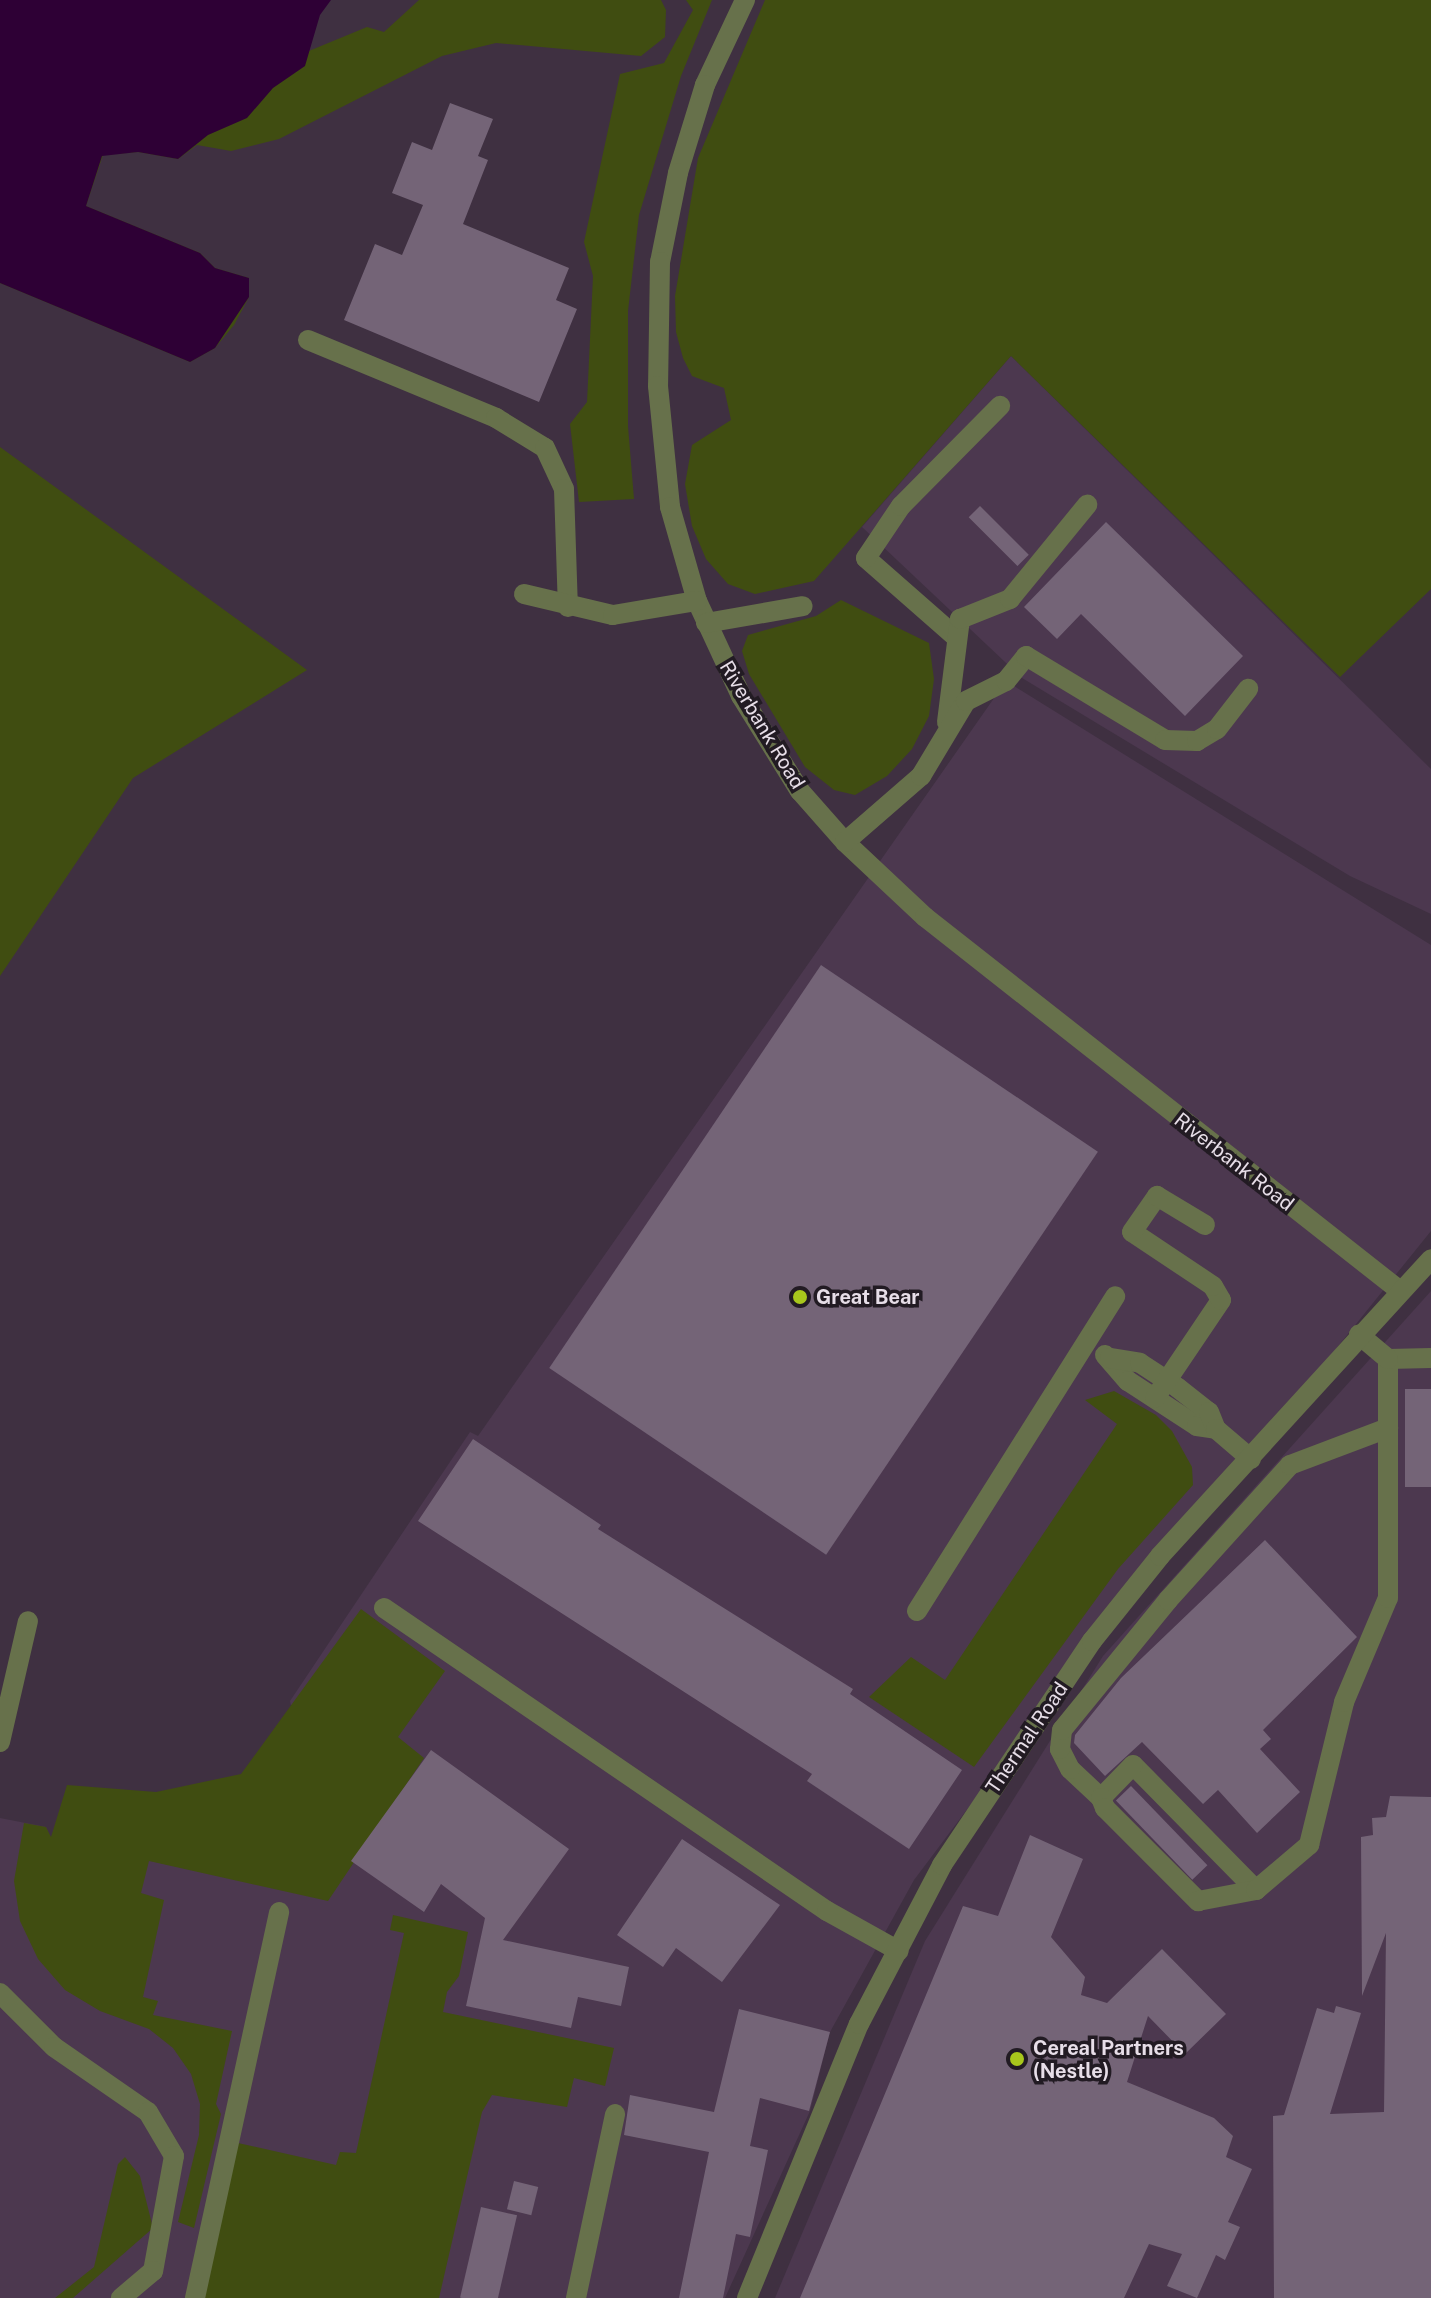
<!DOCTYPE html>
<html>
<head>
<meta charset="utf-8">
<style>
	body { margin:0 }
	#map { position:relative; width:1431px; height:2298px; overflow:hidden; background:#3f3041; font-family:"Public Sans",sans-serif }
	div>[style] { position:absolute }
	.built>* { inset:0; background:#4c384f }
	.green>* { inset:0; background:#404d11 }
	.water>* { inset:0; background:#2e0035 }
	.building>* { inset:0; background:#746477; transform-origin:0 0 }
	.minor>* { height:20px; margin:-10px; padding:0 10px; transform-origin:10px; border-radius:10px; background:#67714b }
	.dots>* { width:22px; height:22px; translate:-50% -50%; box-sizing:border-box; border:4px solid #221b23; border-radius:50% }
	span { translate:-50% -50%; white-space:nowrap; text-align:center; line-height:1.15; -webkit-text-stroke:7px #221b23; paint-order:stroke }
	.street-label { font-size:20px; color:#e7dee8 }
	.poi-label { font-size:20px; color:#e7dee8; font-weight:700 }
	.left { translate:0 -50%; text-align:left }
</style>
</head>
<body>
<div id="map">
	<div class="built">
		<i style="clip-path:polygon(1011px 356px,1431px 769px,1431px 914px,1350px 876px,1022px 678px,862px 527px)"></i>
		<i style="clip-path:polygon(1006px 681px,1431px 945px,1431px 1231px,1002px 1763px,914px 1880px,830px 2032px,810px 2111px,725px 2298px,0 2298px,0 1818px,46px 1827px,51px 1839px,329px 1900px,290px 1701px,470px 1432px,478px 1436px)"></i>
		<i style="clip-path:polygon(1431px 1291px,1431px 2298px,775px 2298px,925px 1941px,1103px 1656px)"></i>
	</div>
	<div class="green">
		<i style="clip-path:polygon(0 0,287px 60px,367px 27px,384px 32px,419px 0,661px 0,666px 10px,665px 37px,641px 56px,496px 43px,442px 56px,279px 139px,231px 151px,197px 145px,178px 159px,138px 152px,103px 155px,86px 206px,200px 253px,215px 268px,249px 278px,249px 297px,234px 325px,215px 348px,190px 362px,0 283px)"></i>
		<i style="clip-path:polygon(686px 0,712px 0,681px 76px,639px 215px,628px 311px,628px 426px,634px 499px,579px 502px,570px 424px,587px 402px,593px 276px,584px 242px,620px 74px,664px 63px,693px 10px)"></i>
		<i style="clip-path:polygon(765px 0,1431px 0,1431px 589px,1340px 677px,1011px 356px,814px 581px,755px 594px,728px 584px,706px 559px,692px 526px,685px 484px,692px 445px,731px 420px,724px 388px,692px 376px,683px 358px,676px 332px,675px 296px,698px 158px)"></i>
		<i style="clip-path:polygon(0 447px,307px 670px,133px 778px,0 976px)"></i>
		<i style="clip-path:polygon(841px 600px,929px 643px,934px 679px,929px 716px,912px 749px,887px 776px,855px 795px,834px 790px,805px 767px,749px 674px,742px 651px,748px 635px,816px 616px)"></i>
		<i style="clip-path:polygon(1114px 1391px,1156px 1415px,1172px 1431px,1192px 1467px,1193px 1485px,1118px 1569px,974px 1767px,869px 1697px,911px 1657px,945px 1680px,1117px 1424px,1085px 1400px)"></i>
		<i style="clip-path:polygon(361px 1609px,445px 1671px,398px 1737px,424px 1758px,328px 1901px,149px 1861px,141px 1893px,164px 1900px,143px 1997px,158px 2001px,153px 2015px,232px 2031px,216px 2104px,221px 2114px,194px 2228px,178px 2222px,199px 2135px,200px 2104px,191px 2074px,173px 2048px,149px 2029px,100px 2011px,65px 1990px,38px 1959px,20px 1921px,14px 1881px,24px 1823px,46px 1827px,51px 1837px,67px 1785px,156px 1792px,241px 1774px)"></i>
		<i style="clip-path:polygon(393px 1915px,468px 1932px,459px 1976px,447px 1992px,443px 2012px,614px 2048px,605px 2086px,574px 2078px,567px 2107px,492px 2095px,482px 2112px,439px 2298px,204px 2298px,238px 2143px,336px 2165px,340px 2152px,356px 2153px,404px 1933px,390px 1930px)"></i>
		<i style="clip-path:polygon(125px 2157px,140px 2176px,153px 2228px,73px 2298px,55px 2298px,94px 2267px,118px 2164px)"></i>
	</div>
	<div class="water">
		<i style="clip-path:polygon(0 0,331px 0,320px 15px,305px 66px,273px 88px,247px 118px,208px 135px,178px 159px,138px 152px,102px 156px,86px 206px,200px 253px,215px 268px,249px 278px,249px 297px,215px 348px,190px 362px,0 283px)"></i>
	</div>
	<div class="building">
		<i style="clip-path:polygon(450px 103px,493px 119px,478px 156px,488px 160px,463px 224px,569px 268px,556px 300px,577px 309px,539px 402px,344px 320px,375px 244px,402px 255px,423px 205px,392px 193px,412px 142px,432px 150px)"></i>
		<i style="left:980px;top:506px;width:69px;height:16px;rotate:45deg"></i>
		<i style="clip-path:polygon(1106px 522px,1243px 656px,1185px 716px,1081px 614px,1057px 639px,1024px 607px)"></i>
		<i style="left:821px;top:965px;width:334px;height:486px;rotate:34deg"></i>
		<i style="left:1405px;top:1389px;width:26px;height:98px"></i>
		<i style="clip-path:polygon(473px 1439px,601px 1525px,598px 1529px,853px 1689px,850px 1694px,962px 1770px,909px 1849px,807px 1781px,812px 1774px,418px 1521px)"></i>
		<i style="clip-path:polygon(1265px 1540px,1357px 1637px,1263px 1730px,1271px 1739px,1260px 1749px,1300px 1792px,1257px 1833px,1218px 1790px,1203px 1804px,1142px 1742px,1105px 1776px,1074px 1743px,1075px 1735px,1121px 1678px)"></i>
		<i style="clip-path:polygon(431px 1750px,569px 1849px,503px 1940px,629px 1967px,621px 2006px,578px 1997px,571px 2028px,466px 2006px,485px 1918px,441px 1884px,424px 1912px,351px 1861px)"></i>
		<i style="left:1131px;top:1786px;width:110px;height:21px;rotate:46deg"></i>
		<i style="clip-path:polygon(1390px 1796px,1431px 1797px,1431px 2298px,1274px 2298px,1273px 2116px,1284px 2115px,1317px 2008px,1334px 2013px,1336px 2006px,1361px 2013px,1330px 2114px,1384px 2112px,1386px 1933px,1362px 1996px,1361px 1837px,1373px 1835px,1372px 1818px,1386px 1817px)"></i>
		<i style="clip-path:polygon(1030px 1835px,1083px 1859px,1051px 1937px,1085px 1977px,1081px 1995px,1107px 2003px,1162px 1949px,1226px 2014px,1185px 2054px,1148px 2016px,1127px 2082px,1214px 2118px,1233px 2136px,1226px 2157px,1252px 2169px,1228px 2222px,1240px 2227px,1225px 2260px,1216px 2255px,1197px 2298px,1167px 2286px,1182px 2254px,1149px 2244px,1124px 2298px,800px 2298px,963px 1906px,998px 1916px)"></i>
		<i style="clip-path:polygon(682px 1839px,780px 1905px,722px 1982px,676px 1948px,663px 1967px,617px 1935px)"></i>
		<i style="clip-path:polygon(739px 2009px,830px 2032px,809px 2111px,760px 2098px,750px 2146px,768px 2150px,750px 2237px,736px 2234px,723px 2298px,679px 2298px,709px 2152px,624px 2135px,630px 2095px,714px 2112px)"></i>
		<i style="left:514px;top:2181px;width:25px;height:29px;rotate:14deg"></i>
		<i style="left:481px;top:2207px;width:37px;height:93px;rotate:13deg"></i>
	</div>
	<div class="minor">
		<i style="left:745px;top:0;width:94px;rotate:115.2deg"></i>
		<i style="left:705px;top:85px;width:92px;rotate:107.1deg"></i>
		<i style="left:678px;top:173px;width:91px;rotate:101.4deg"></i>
		<i style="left:660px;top:262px;width:124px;rotate:90.9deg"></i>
		<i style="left:658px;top:386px;width:122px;rotate:84.3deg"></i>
		<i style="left:670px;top:507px;width:98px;rotate:74deg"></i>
		<i style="left:697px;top:601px;width:105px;rotate:65.1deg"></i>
		<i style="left:741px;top:696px;width:112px;rotate:58.2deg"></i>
		<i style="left:800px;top:791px;width:68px;rotate:48.6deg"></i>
		<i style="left:845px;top:842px;width:110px;rotate:43.2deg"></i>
		<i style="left:925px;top:917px;width:603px;rotate:38.2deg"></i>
		<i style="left:308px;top:340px;width:204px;rotate:22.5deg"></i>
		<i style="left:496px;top:418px;width:57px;rotate:31.5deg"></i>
		<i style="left:545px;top:448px;width:45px;rotate:65.1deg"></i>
		<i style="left:564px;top:489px;width:118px;rotate:88.1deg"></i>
		<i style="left:524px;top:594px;width:91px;rotate:13.3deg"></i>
		<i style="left:613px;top:615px;width:85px;rotate:-9.5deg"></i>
		<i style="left:706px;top:623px;width:98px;rotate:-9.9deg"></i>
		<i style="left:957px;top:638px;width:121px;rotate:-138.7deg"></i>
		<i style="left:866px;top:558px;width:63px;rotate:-56.1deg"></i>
		<i style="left:901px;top:506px;width:141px;rotate:-45.3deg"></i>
		<i style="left:947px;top:722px;width:104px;rotate:-82.8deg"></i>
		<i style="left:960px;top:619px;width:54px;rotate:-21.8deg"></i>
		<i style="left:1010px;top:599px;width:122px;rotate:-50.7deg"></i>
		<i style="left:845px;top:842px;width:101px;rotate:-41deg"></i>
		<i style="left:921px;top:776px;width:87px;rotate:-59deg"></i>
		<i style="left:966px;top:701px;width:45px;rotate:-26.6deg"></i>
		<i style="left:1006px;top:681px;width:32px;rotate:-51deg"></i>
		<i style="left:1026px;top:656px;width:162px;rotate:31.1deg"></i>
		<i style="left:1165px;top:740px;width:32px;rotate:2deg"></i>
		<i style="left:1197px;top:741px;width:23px;rotate:-31deg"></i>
		<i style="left:1217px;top:729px;width:51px;rotate:-52.2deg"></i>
		<i style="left:1105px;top:1355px;width:35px;rotate:49deg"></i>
		<i style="left:1128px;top:1381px;width:82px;rotate:33.1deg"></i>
		<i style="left:1197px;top:1426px;width:19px;rotate:9deg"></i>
		<i style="left:1110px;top:1358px;width:30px;rotate:9deg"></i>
		<i style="left:1140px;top:1363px;width:45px;rotate:33.3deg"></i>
		<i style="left:1178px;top:1388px;width:39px;rotate:38deg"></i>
		<i style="left:1209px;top:1412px;width:18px;rotate:68deg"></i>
		<i style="left:1216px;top:1429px;width:46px;rotate:40.6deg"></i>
		<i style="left:1388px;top:1359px;width:43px;rotate:-1.3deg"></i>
		<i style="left:1155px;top:1398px;width:118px;rotate:-56deg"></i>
		<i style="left:1221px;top:1300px;width:16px;rotate:-120deg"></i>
		<i style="left:1213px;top:1286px;width:97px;rotate:-146.3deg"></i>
		<i style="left:1132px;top:1232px;width:44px;rotate:-55.2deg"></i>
		<i style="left:1157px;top:1196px;width:56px;rotate:31.1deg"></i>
		<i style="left:384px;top:1608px;width:537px;rotate:34.37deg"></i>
		<i style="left:827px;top:1911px;width:82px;rotate:29.1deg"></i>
		<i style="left:917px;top:1611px;width:372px;rotate:-57.8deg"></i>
		<i style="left:0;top:1742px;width:124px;rotate:-77deg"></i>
		<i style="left:1101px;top:1798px;width:42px;rotate:-136.9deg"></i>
		<i style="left:1070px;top:1769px;width:22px;rotate:-117deg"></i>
		<i style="left:1060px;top:1749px;width:19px;rotate:-84deg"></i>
		<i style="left:1062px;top:1730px;width:168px;rotate:-50.8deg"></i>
		<i style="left:1168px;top:1600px;width:182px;rotate:-47.9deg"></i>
		<i style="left:1290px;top:1465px;width:105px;rotate:-20.7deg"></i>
		<i style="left:1256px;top:1890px;width:175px;rotate:-134.5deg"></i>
		<i style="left:1133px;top:1765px;width:46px;rotate:134.1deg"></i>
		<i style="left:1101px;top:1798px;width:11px;rotate:68deg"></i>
		<i style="left:1105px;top:1808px;width:132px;rotate:45deg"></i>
		<i style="left:1198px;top:1901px;width:59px;rotate:-10.7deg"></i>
		<i style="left:1256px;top:1890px;width:70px;rotate:-40.3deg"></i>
		<i style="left:1309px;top:1845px;width:147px;rotate:-76.2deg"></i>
		<i style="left:1344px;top:1702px;width:113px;rotate:-67.1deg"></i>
		<i style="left:1388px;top:1598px;width:239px;rotate:-90deg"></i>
		<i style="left:1388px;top:1359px;width:38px;rotate:-140deg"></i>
		<i style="left:0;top:1993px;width:76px;rotate:45deg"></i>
		<i style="left:54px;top:2047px;width:114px;rotate:34.7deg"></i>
		<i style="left:148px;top:2112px;width:51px;rotate:59.4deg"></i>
		<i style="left:174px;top:2156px;width:117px;rotate:100.3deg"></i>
		<i style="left:153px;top:2271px;width:42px;rotate:139.8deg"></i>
		<i style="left:195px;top:2298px;width:395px;rotate:-77.7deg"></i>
		<i style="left:576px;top:2298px;width:188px;rotate:-78deg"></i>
		<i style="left:747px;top:2298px;width:296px;rotate:-67.8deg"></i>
		<i style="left:859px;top:2024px;width:179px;rotate:-62.4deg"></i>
		<i style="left:942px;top:1865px;width:270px;rotate:-56.2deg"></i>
		<i style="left:1092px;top:1641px;width:109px;rotate:-51.3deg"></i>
		<i style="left:1160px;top:1556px;width:402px;rotate:-47.6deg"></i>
	</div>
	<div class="dots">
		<i style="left:800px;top:1297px;background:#a8c71c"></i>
		<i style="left:1017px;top:2059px;background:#a8c71c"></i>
	</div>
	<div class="street-label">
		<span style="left:762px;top:725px;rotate:59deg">Riverbank Road</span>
		<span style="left:1234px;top:1162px;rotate:38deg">Riverbank Road</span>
		<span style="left:1027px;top:1738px;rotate:-56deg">Thermal Road</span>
	</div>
	<div class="poi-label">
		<span class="left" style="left:816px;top:1297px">Great Bear</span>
		<span class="left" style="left:1033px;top:2060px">Cereal Partners<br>(Nestle)</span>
	</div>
</div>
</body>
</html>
